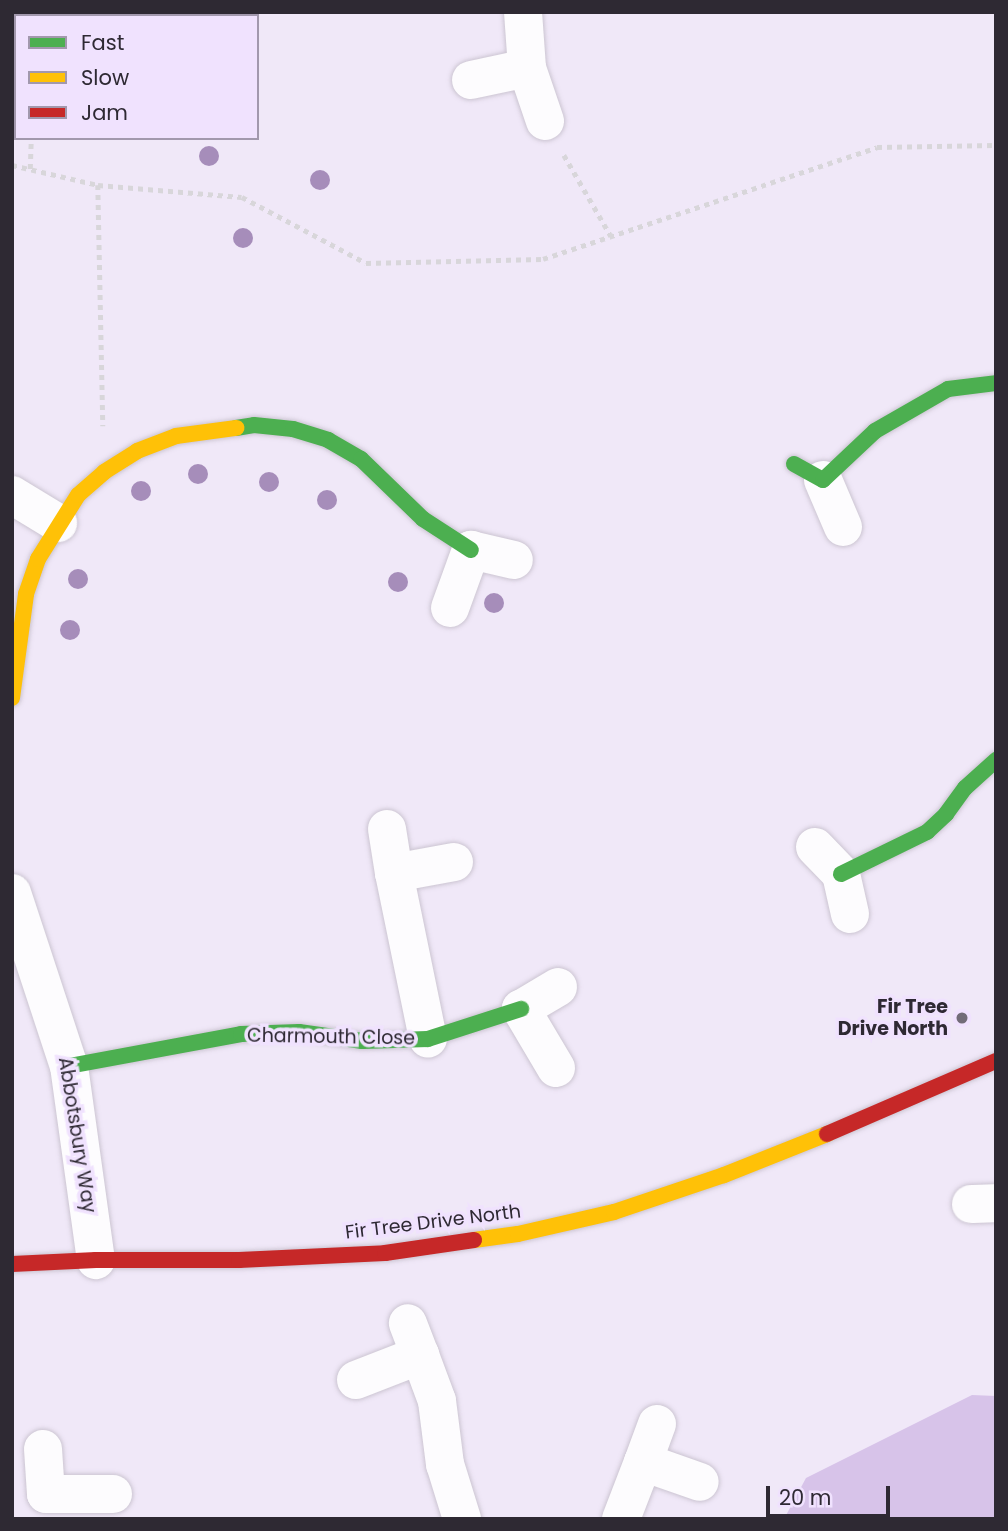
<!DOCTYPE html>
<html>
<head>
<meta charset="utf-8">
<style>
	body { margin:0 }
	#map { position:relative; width:1008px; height:1531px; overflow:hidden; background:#f0e8f8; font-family:Poppins,sans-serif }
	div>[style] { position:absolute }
	.forest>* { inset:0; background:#d7c3e9 }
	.path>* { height:4.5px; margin-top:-2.25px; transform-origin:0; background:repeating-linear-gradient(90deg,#d8d6da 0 5px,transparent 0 10px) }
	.roads { filter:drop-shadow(0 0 2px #ccc5d2) drop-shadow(0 0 2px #ccc5d2) }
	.street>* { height:38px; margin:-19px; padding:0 19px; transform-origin:19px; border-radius:19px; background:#fdfcfe }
	.fast>* { height:16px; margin:-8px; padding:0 8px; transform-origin:8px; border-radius:8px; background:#4caf50 }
	.slow>* { height:16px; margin:-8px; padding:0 8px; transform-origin:8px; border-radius:8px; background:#ffc107 }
	.jam>* { height:16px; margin:-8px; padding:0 8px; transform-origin:8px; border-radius:8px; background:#c62828 }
	.trees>* { width:20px; height:20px; margin:-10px; border-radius:50%; background:#a68dba }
	.dots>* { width:19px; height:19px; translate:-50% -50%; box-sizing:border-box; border:4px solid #f0e2fe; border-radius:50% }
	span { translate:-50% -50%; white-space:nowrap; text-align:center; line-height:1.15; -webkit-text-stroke:7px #f0e2fe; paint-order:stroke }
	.poi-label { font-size:19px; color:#2e2933; font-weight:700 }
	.right { translate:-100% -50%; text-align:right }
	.street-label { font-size:19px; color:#2e2933 }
	.frame { position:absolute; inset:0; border:14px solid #2e2933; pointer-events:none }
	.legend { position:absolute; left:14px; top:14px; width:245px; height:126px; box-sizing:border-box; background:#f0e2fe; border:2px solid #a298ad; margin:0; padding:9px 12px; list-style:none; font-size:21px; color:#2e2933 }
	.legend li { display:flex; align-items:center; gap:14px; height:35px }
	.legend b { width:35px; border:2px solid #a298ad }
	.scale { position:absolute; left:766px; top:1486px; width:124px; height:32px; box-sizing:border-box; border:4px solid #2e2933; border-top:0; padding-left:9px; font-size:21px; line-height:24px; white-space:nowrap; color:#2e2933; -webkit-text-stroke:5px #f0e2fe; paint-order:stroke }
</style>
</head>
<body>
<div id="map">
	<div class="forest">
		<i style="clip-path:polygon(972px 1395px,996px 1396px,996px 1519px,784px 1519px,806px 1478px)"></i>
	</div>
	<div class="path">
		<i style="left:37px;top:16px;width:4px;rotate:-76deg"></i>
		<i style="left:564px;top:155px;width:94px;rotate:59.9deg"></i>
		<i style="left:12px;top:165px;width:88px;rotate:13.1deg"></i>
		<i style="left:98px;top:185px;width:144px;rotate:4.8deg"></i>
		<i style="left:242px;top:197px;width:140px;rotate:28deg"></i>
		<i style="left:366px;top:263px;width:177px;rotate:-1.3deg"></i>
		<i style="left:543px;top:259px;width:352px;rotate:-18.5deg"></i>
		<i style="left:877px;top:147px;width:119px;rotate:-1deg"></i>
		<i style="left:30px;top:169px;width:31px;rotate:-88deg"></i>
		<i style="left:98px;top:185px;width:241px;rotate:88.8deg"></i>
	</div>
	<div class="roads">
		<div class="street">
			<i style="left:523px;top:12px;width:56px;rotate:85.9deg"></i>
			<i style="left:471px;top:80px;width:57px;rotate:-12.1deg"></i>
			<i style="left:527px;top:68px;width:56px;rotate:71.2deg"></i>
			<i style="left:823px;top:480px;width:51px;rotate:66.9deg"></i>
			<i style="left:12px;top:495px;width:54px;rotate:31.3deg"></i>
			<i style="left:450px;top:608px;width:62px;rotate:-70.1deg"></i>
			<i style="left:471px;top:550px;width:44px;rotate:13.1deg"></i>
			<i style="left:387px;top:829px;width:45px;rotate:81deg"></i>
			<i style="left:394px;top:873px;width:61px;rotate:-10.4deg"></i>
			<i style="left:815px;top:847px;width:37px;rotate:46deg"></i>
			<i style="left:841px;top:874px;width:41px;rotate:77.3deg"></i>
			<i style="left:394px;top:873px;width:169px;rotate:78.4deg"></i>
			<i style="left:12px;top:893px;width:182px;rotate:71.8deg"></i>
			<i style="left:69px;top:1066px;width:196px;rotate:82.1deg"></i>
			<i style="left:556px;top:1068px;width:69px;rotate:-120.7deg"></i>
			<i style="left:521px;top:1009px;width:43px;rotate:-30.7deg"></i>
			<i style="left:971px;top:1204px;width:25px;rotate:-2deg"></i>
			<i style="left:420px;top:1355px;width:49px;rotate:69.7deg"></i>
			<i style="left:437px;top:1401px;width:64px;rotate:82.8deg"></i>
			<i style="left:445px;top:1464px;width:58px;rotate:72.8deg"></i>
			<i style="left:356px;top:1380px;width:69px;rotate:-21.3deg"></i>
			<i style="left:420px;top:1355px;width:34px;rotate:-111deg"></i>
			<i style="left:657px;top:1424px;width:40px;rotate:110.2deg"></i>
			<i style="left:643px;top:1462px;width:60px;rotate:19.3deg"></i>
			<i style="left:43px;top:1449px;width:45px;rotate:86.2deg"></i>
			<i style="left:46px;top:1494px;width:67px"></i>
			<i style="left:621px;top:1519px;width:61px;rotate:-68.9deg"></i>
		</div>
		<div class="fast">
			<i style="left:236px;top:428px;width:18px;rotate:-9deg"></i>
			<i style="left:254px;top:425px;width:39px;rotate:6deg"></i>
			<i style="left:293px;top:429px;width:37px;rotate:17deg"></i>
			<i style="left:328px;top:440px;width:38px;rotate:30deg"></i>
			<i style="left:361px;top:459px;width:86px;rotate:44.1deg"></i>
			<i style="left:423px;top:519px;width:57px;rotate:32.9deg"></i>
			<i style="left:794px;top:464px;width:33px;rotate:29deg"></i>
			<i style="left:823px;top:480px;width:71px;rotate:-43.3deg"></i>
			<i style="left:875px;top:431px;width:84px;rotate:-29.9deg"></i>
			<i style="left:948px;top:389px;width:48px;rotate:-7.1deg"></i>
			<i style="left:841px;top:874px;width:96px;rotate:-26deg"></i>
			<i style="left:927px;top:832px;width:26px;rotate:-43deg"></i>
			<i style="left:946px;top:814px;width:32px;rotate:-54deg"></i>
			<i style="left:965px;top:788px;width:42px;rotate:-42.1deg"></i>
			<i style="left:69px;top:1066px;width:175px;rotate:-10.5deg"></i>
			<i style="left:241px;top:1034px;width:58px;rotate:-2deg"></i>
			<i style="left:299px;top:1032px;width:64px;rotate:8.1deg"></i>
			<i style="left:362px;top:1041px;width:66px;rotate:-1.7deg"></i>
			<i style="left:428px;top:1039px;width:98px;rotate:-17.9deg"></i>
		</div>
		<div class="slow">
			<i style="left:12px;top:698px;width:105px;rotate:-82.3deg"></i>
			<i style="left:26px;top:594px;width:37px;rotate:-71deg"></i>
			<i style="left:38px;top:559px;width:75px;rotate:-58deg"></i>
			<i style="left:78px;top:495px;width:35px;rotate:-41deg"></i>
			<i style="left:104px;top:472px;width:39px;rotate:-32deg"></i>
			<i style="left:137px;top:451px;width:42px;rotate:-21deg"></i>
			<i style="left:176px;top:436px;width:61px;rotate:-7.6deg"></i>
			<i style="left:474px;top:1240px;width:44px;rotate:-7.8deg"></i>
			<i style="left:518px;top:1234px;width:98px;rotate:-12.9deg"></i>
			<i style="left:614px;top:1212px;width:116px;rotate:-18.6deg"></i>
			<i style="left:724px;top:1175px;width:111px;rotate:-21.7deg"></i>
		</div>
		<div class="jam">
			<i style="left:827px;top:1134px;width:184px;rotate:-23.4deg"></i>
			<i style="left:12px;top:1264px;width:84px;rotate:-2.7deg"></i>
			<i style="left:96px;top:1260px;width:143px"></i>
			<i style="left:239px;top:1260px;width:146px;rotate:-2.7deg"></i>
			<i style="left:385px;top:1253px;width:90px;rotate:-8.3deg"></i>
		</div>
	</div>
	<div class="trees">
		<i style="left:209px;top:156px"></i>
		<i style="left:320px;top:180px"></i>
		<i style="left:243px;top:238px"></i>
		<i style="left:198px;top:474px"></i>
		<i style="left:269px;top:482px"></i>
		<i style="left:141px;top:491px"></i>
		<i style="left:327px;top:500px"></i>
		<i style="left:78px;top:579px"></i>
		<i style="left:398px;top:582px"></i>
		<i style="left:494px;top:603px"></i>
		<i style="left:70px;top:630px"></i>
	</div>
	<div class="dots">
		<i style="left:962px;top:1018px;background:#726c78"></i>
	</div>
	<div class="poi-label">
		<span class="right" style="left:948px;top:1018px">Fir Tree<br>Drive North</span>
	</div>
	<div class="street-label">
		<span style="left:331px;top:1037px;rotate:1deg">Charmouth Close</span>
		<span style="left:77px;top:1135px;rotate:81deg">Abbotsbury Way</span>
		<span style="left:433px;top:1222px;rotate:-7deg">Fir Tree Drive North</span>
	</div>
	<div class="frame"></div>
	<ul class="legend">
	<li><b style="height:9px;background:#4caf50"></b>Fast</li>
	<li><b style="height:9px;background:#ffc107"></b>Slow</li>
	<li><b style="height:9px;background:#c62828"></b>Jam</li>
	</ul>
	<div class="scale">20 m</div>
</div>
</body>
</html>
